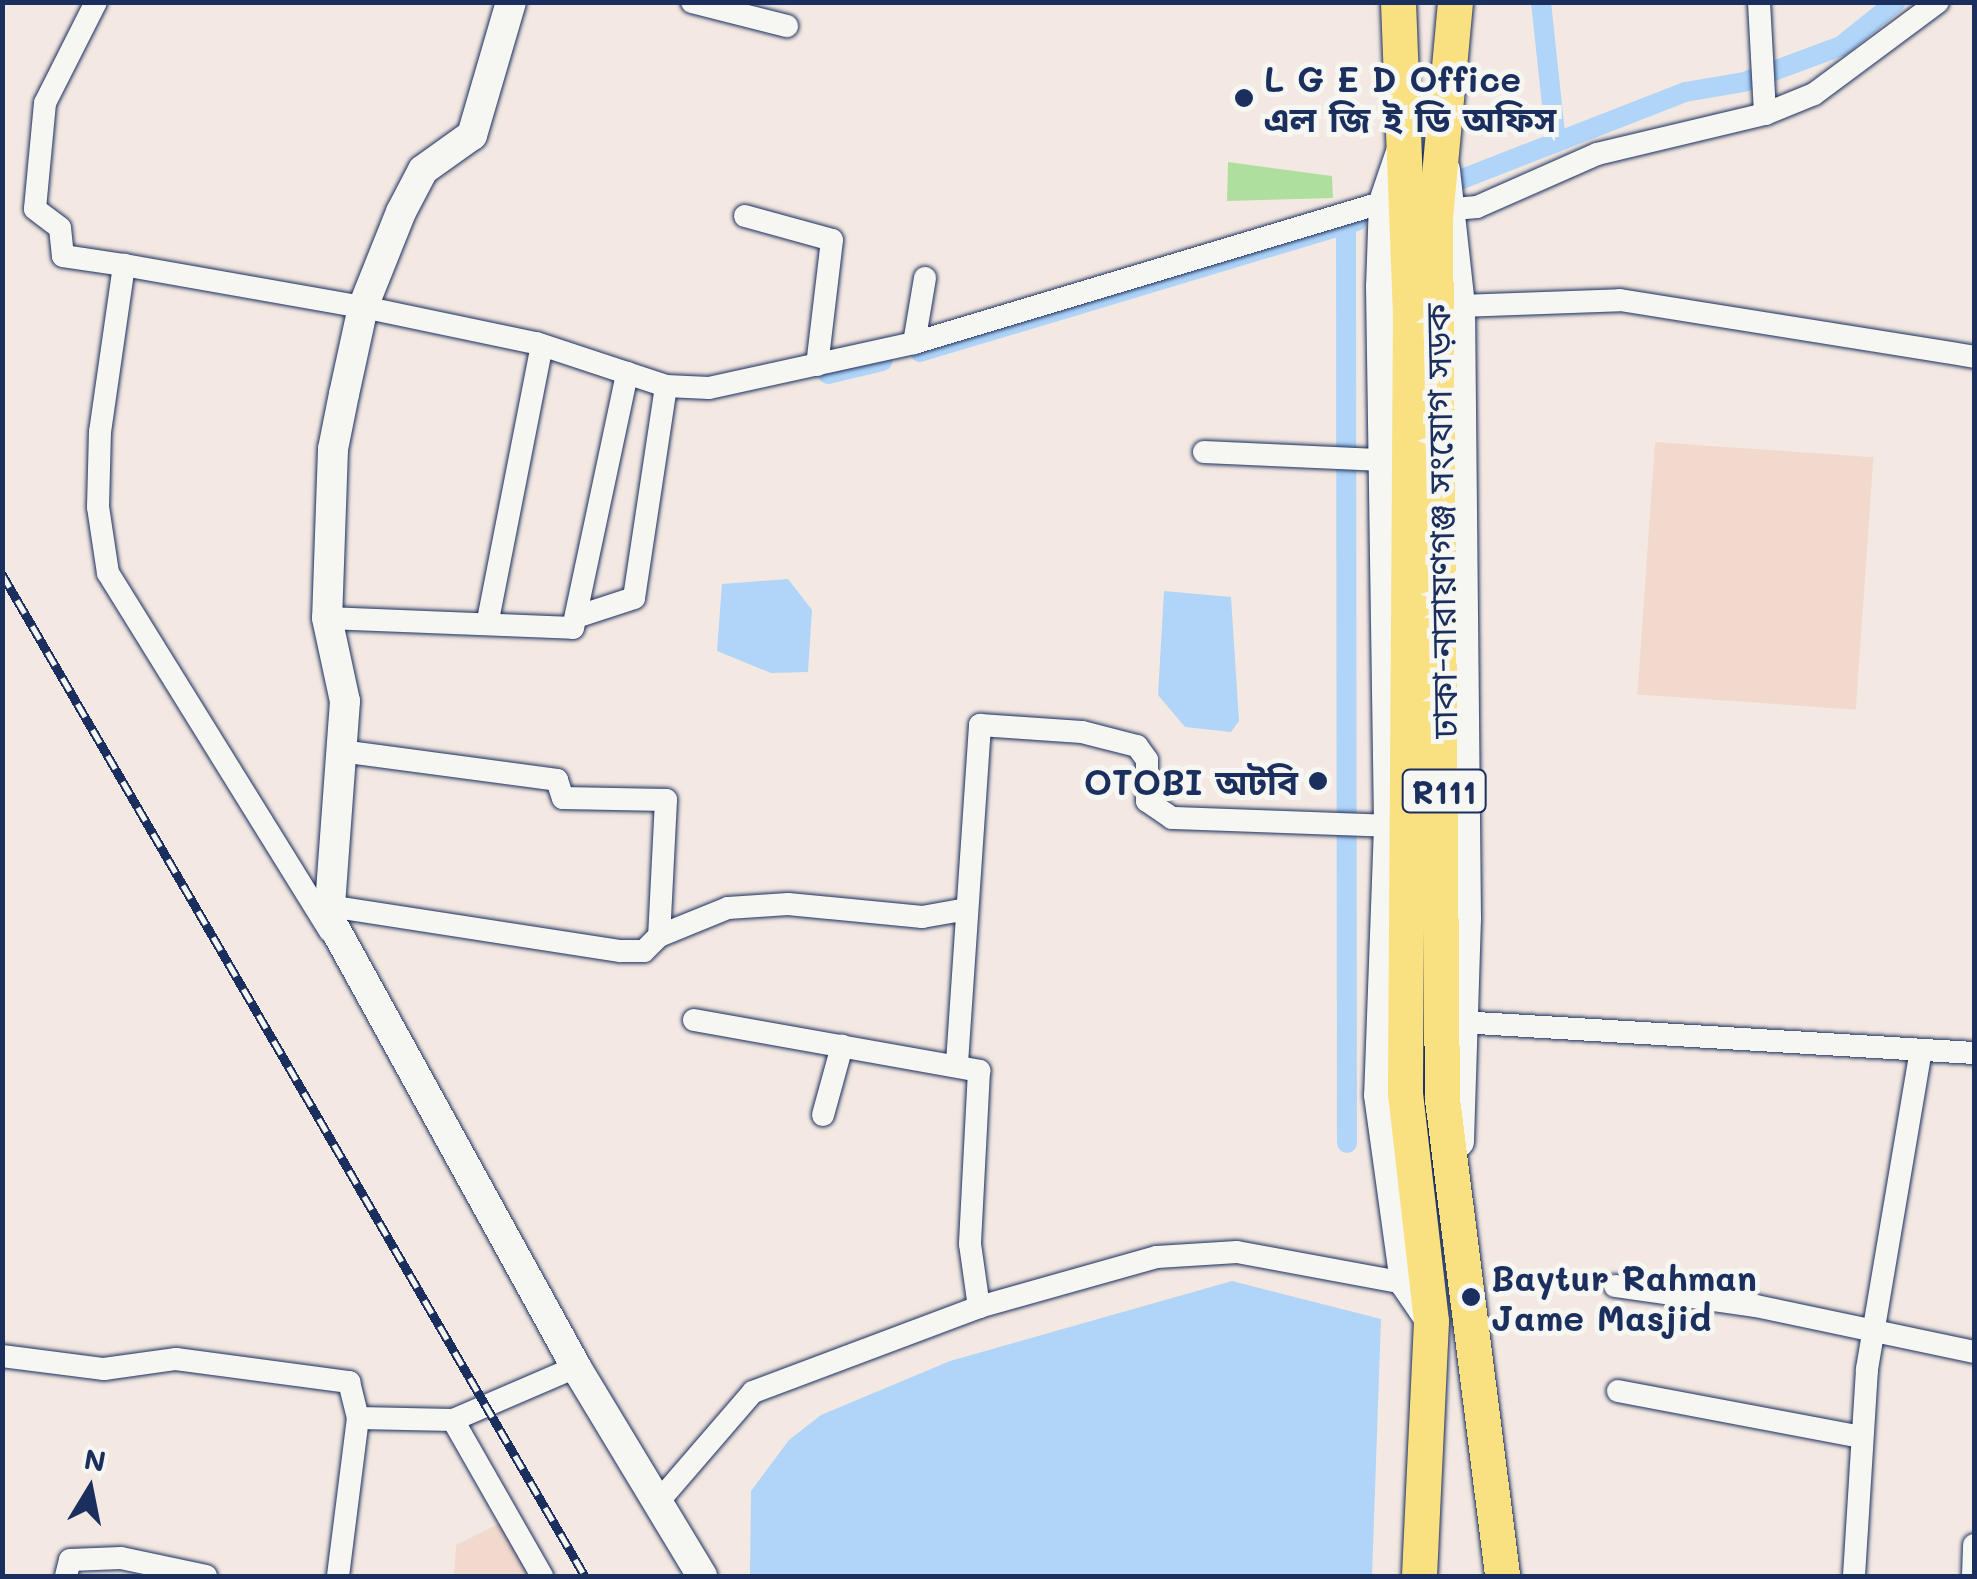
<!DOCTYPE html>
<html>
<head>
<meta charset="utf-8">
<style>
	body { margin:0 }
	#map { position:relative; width:1977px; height:1579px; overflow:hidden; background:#f4e9e2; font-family:Mali,"Noto Sans Bengali",sans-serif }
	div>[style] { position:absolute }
	.built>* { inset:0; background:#f2d9ce; transform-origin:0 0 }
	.green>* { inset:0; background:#afdf9e }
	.water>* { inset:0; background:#b0d5f9 }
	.canal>* { height:20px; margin:-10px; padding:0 10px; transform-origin:10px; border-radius:10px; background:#b0d5f9 }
	.roads { filter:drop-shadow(0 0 2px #1b2f5e) drop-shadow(0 0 2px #1b2f5e) }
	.street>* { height:22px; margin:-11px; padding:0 11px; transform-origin:11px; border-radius:11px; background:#f6f6f2 }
	.secondary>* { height:30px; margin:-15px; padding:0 15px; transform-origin:15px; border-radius:15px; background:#f6f6f2 }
	.primary>* { height:35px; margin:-17.5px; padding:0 17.5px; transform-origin:17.5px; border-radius:17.5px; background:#f9e181 }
	.rail>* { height:9px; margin-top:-4.5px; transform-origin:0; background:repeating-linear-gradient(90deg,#f6f6f2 0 15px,#1b2f5e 0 30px); box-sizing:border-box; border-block:2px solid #1b2f5e }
	.dots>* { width:28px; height:28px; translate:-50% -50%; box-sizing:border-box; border:5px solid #f6f6f2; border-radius:50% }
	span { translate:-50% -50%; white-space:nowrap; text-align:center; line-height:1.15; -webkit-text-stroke:10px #f6f6f2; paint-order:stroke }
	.shield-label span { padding:2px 8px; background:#f6f6f2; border:2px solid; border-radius:8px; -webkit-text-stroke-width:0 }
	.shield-label { font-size:32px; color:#1b2f5e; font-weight:700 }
	.poi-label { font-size:35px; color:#1b2f5e; font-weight:700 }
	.left { translate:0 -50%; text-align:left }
	.right { translate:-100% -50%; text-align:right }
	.street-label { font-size:35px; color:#1b2f5e }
	.frame { position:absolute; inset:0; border:5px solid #1b2f5e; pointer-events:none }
	.north { position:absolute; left:40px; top:1439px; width:100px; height:100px; -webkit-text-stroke:8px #f6f6f2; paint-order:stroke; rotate:10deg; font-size:28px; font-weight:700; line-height:40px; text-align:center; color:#1b2f5e }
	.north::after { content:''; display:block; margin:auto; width:35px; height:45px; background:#1b2f5e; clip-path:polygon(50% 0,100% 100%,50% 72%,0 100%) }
</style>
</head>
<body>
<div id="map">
	<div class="built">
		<i style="left:1655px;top:442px;width:219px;height:253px;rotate:4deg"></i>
		<i style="clip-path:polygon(500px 1523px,531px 1576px,454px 1576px,456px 1545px)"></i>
	</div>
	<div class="green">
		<i style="clip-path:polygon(1228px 162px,1332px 176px,1333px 198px,1227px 201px)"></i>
	</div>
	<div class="water">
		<i style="clip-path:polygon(788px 579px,812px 610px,808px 672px,771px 673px,717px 651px,722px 584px)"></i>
		<i style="clip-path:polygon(1164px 591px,1231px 597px,1239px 721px,1231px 732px,1185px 727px,1158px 695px)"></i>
		<i style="clip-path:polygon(1232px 1281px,1381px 1319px,1372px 1576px,750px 1576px,751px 1491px,789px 1440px,821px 1415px,950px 1361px)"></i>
	</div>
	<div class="canal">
		<i style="left:1541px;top:2px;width:141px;rotate:83.9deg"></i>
		<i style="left:1457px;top:181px;width:245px;rotate:-21.3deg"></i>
		<i style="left:1685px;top:92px;width:60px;rotate:-9.6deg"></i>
		<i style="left:1744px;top:82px;width:103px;rotate:-20.4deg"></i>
		<i style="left:1841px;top:46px;width:70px;rotate:-38.7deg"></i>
		<i style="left:1346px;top:225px;width:918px;rotate:89.94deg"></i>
		<i style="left:920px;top:352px;width:456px;rotate:-16.7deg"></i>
		<i style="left:828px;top:374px;width:56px;rotate:-13.5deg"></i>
	</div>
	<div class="roads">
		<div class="street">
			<i style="left:96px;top:2px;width:113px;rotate:116.8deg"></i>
			<i style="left:45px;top:103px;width:106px;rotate:95.4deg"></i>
			<i style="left:35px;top:209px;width:31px;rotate:37deg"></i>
			<i style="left:60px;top:228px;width:28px;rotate:84deg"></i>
			<i style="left:63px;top:256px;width:62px;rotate:8.4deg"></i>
			<i style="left:692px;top:2px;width:98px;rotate:14.2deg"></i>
			<i style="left:1759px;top:2px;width:112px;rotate:86.9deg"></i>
			<i style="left:1454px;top:209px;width:23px;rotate:-5deg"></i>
			<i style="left:1477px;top:207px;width:131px;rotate:-23.8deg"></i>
			<i style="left:1597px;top:154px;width:173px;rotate:-13.4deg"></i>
			<i style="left:1765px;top:114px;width:53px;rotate:-22.2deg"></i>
			<i style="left:1814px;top:94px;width:154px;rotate:-36.6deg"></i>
			<i style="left:745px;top:216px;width:90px;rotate:15.4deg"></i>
			<i style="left:832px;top:240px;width:126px;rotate:96.8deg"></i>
			<i style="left:1460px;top:306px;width:160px;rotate:-2.1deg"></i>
			<i style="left:1620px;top:300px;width:359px;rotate:9.1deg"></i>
			<i style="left:914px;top:343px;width:66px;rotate:-80.4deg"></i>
			<i style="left:1204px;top:452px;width:179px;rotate:2.6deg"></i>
			<i style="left:579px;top:616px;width:58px;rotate:-18.1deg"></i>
			<i style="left:634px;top:598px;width:214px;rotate:-81.4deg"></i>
			<i style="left:327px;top:618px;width:246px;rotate:2.3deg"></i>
			<i style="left:573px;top:628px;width:261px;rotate:-78deg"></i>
			<i style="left:488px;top:620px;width:279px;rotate:-78.9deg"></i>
			<i style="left:341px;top:751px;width:218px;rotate:7.6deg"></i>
			<i style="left:557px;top:780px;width:19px;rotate:72deg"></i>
			<i style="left:563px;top:798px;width:103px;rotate:1.1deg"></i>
			<i style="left:666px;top:800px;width:136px;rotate:92.9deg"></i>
			<i style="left:329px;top:906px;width:295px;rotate:8.8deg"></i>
			<i style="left:621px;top:951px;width:23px"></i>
			<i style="left:644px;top:951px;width:21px;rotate:-45deg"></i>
			<i style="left:659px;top:936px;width:74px;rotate:-22.1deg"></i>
			<i style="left:728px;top:908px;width:60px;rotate:-3.8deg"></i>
			<i style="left:788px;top:904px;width:135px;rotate:5.5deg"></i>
			<i style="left:922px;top:917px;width:41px;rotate:-9.9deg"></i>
			<i style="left:330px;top:931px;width:421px;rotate:-121.8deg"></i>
			<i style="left:108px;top:573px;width:67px;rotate:-98.6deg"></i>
			<i style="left:98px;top:507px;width:75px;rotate:-88.5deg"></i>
			<i style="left:100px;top:432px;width:169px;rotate:-81.8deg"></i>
			<i style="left:124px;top:265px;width:243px;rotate:10deg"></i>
			<i style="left:363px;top:307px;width:177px;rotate:11.8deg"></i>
			<i style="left:536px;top:343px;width:137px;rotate:18.3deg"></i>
			<i style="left:666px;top:386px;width:43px;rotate:2.7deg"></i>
			<i style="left:709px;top:388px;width:210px;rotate:-12.4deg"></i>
			<i style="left:914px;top:343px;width:491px;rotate:-16.7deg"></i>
			<i style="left:694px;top:1020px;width:290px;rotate:10.1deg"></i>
			<i style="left:979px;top:1071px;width:173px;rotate:93deg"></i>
			<i style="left:970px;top:1244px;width:64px;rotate:81.9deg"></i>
			<i style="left:1460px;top:1022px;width:515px;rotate:3.45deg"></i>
			<i style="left:957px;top:1063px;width:339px;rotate:-86.1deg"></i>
			<i style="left:980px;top:725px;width:102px;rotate:3.9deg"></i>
			<i style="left:1082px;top:732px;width:57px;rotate:14.3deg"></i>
			<i style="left:1137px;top:746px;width:17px;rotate:54deg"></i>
			<i style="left:1147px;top:760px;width:41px;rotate:90deg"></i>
			<i style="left:1147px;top:801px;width:30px;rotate:34deg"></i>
			<i style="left:1172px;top:818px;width:217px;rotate:2.1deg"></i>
			<i style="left:823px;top:1115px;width:72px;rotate:-74.6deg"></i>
			<i style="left:1615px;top:1286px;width:142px;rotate:8.1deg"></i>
			<i style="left:1756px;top:1306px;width:223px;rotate:11.9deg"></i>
			<i style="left:2px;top:1356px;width:103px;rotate:7.3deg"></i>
			<i style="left:104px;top:1369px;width:73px;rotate:-7.9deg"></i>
			<i style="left:176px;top:1359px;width:175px;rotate:7.6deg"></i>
			<i style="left:349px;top:1382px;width:37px;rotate:76deg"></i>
			<i style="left:1618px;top:1391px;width:248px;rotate:10.7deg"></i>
			<i style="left:453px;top:1420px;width:180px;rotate:60.3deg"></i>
			<i style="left:658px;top:1502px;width:145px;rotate:-49.2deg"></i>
			<i style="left:753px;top:1392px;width:241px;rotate:-20.6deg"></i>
			<i style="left:979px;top:1307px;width:185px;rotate:-15.7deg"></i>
			<i style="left:1157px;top:1257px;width:80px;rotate:-3.6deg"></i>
			<i style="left:1237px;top:1252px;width:171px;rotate:10.5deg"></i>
			<i style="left:66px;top:1576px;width:16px;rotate:-76deg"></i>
			<i style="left:70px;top:1560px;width:51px;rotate:-2.2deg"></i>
			<i style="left:121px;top:1558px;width:87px;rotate:12deg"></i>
			<i style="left:338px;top:1576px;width:159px;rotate:-82.8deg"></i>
			<i style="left:358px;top:1418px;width:95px;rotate:1.2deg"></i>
			<i style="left:453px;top:1420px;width:134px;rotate:-23.3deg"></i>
			<i style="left:1854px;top:1576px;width:207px;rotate:-86.4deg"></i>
			<i style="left:1867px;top:1369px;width:323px;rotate:-80.4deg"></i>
			<i style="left:1973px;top:1576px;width:31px;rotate:-88deg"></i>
		</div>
		<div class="secondary">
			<i style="left:511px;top:2px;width:139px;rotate:106.3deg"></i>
			<i style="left:472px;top:135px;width:60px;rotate:144.5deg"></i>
			<i style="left:423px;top:170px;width:47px;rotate:117.6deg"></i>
			<i style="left:401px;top:212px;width:102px;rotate:111.8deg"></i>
			<i style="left:363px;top:307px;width:89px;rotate:102.3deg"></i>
			<i style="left:344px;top:394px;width:56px;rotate:101.3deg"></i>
			<i style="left:333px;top:449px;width:169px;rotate:92deg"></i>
			<i style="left:327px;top:618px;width:85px;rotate:77.8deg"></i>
			<i style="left:345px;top:701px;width:218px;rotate:94.2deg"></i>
			<i style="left:329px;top:918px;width:512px;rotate:61.18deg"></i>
			<i style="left:576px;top:1367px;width:244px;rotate:58.9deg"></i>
			<i style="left:1401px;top:152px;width:53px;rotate:108.8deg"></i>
			<i style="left:1384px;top:202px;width:84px;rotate:92deg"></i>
			<i style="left:1381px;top:286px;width:540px;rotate:89.15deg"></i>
			<i style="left:1389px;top:826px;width:269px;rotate:92.1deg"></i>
			<i style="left:1379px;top:1095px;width:190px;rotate:82.1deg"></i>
			<i style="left:1405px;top:1283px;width:46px;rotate:55.6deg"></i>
			<i style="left:1445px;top:170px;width:137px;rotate:83.7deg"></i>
			<i style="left:1460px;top:306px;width:612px;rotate:89.44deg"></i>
			<i style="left:1466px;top:918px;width:224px;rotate:91.8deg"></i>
		</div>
		<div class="primary">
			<i style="left:1398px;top:2px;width:308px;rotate:87.8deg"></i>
			<i style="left:1410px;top:310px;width:783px;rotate:90.37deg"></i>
			<i style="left:1405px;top:1093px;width:229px;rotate:83.5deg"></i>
			<i style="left:1431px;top:1321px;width:255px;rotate:92.7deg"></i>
			<i style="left:1455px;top:2px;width:216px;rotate:95.3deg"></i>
			<i style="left:1435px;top:217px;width:882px;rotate:89.55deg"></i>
			<i style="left:1442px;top:1099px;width:481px;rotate:82.8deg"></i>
		</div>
	</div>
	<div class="rail">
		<i style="left:2px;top:574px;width:1159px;rotate:59.81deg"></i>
	</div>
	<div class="dots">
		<i style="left:1244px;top:98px;background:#1b2f5e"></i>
		<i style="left:1318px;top:781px;background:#1b2f5e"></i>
		<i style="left:1471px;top:1297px;background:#1b2f5e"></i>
	</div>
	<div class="shield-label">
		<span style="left:1444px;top:791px">R111</span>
	</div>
	<div class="poi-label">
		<span class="left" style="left:1264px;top:98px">L G E D Office<br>এল জি ই ডি অফিস</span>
		<span class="right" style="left:1298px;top:781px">OTOBI অটবি</span>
		<span class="left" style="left:1491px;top:1297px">Baytur Rahman<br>Jame Masjid</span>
	</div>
	<div class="street-label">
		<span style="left:1440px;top:521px;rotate:-91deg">ঢাকা-নারায়ণগঞ্জ সংযোগ সড়ক</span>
	</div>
	<div class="frame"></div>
	<div class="north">N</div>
</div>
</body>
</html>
